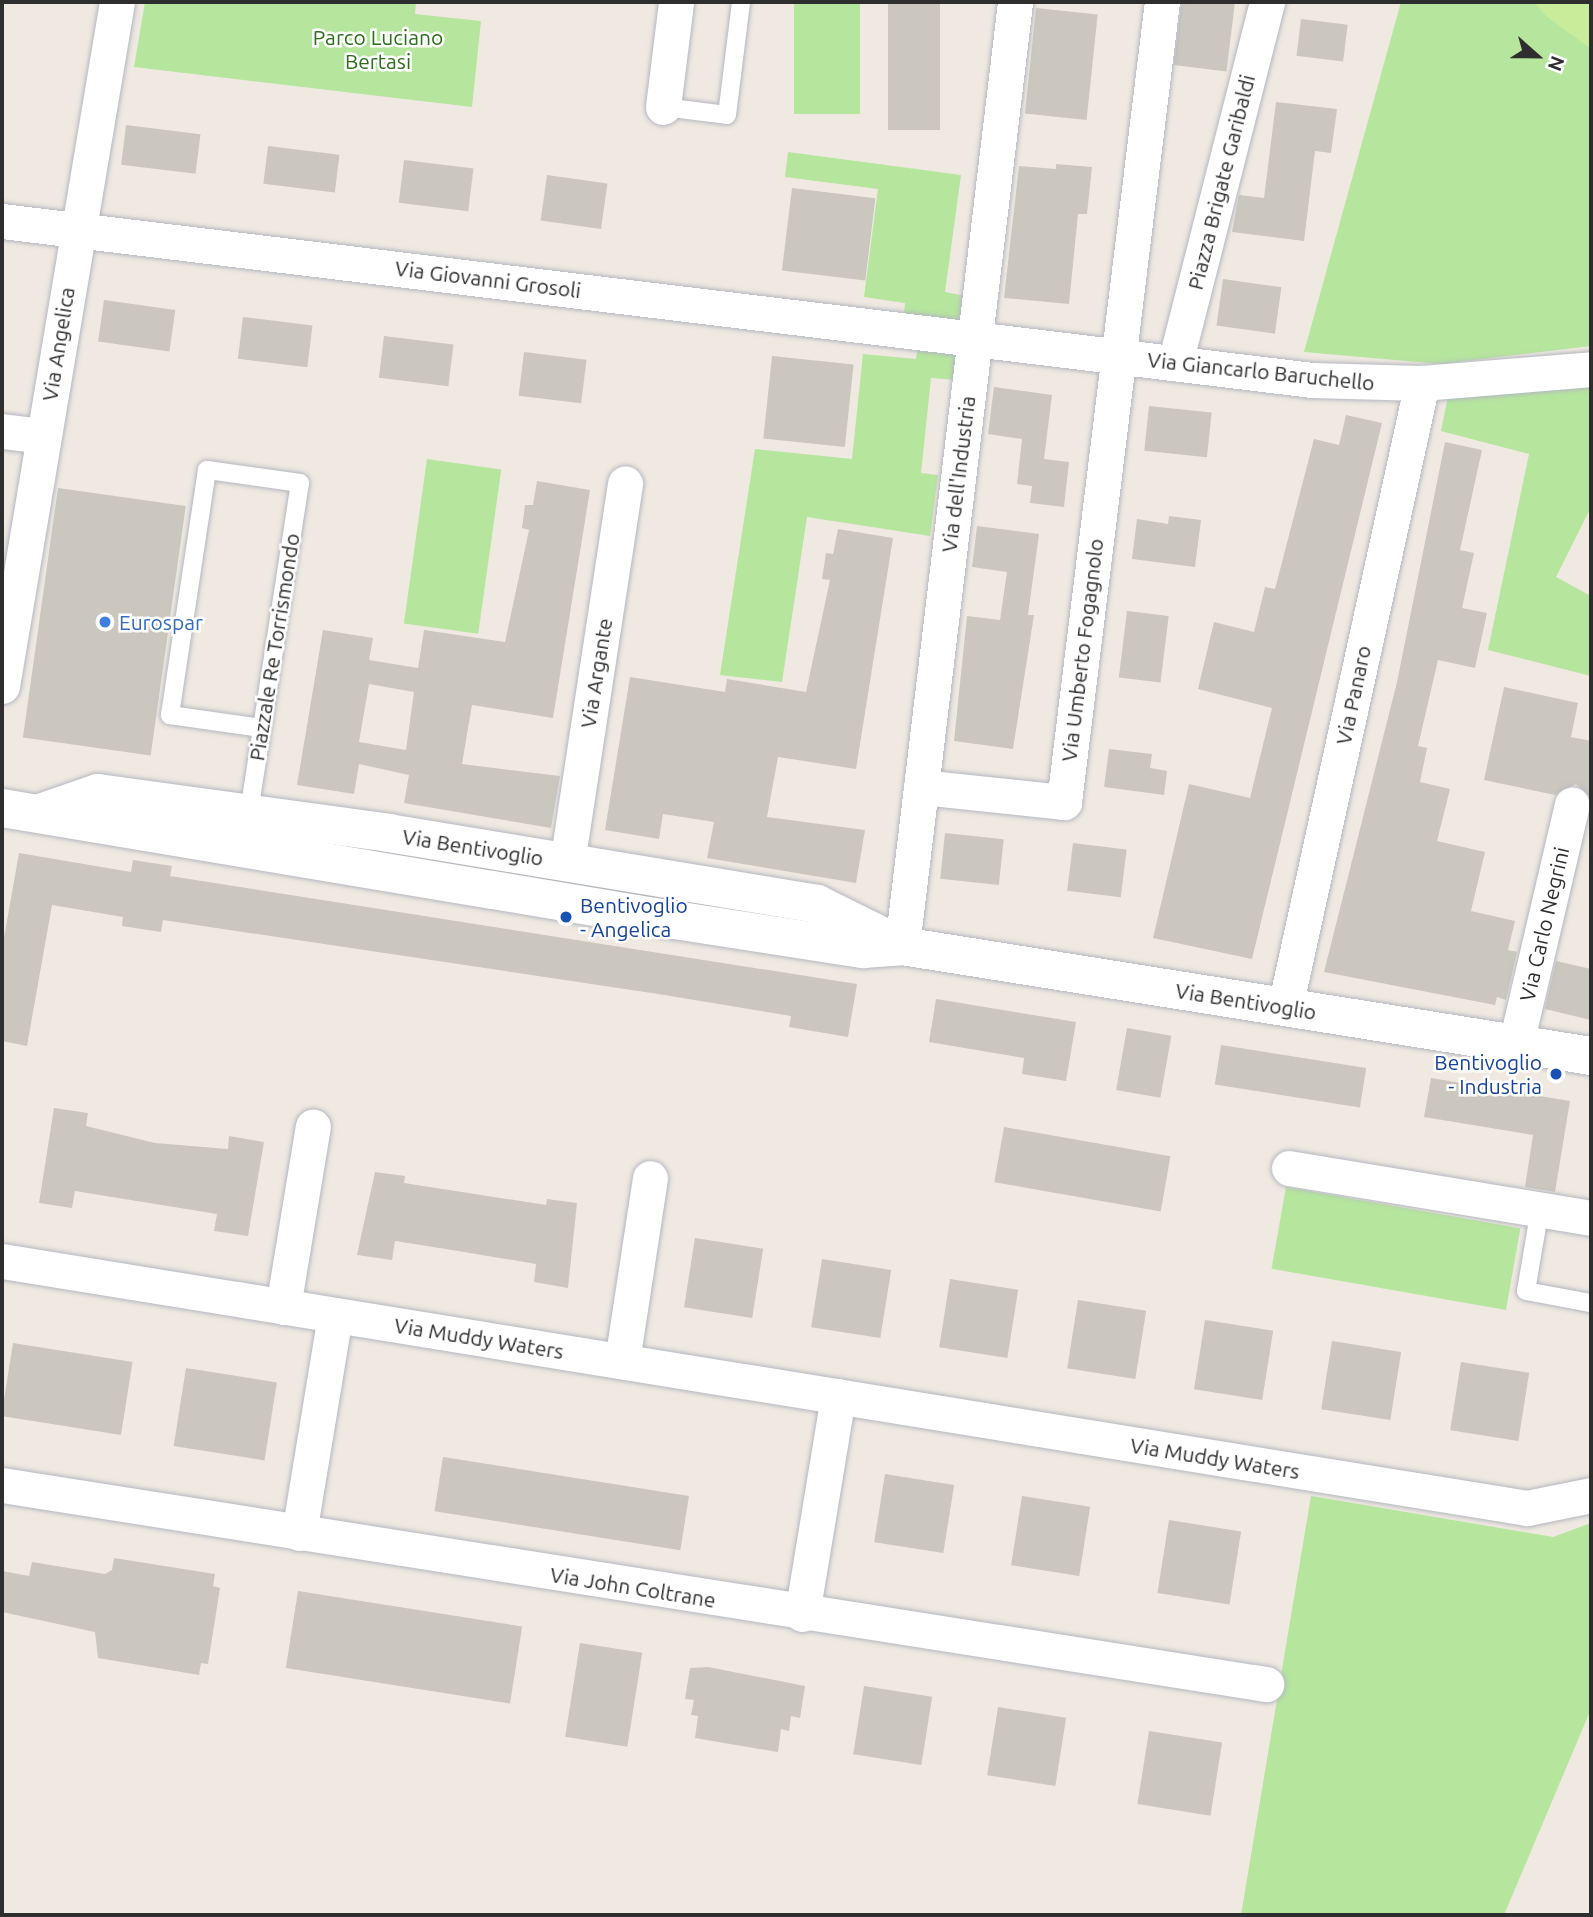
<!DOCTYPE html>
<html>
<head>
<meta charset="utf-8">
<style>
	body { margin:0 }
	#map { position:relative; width:1593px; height:1917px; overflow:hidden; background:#efe9e1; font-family:Ubuntu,sans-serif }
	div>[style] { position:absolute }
	.green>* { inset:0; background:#b6e59e; transform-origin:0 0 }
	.pitch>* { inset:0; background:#c9ec9a }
	.building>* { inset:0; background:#cbc7bf; transform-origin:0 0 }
	.roads { filter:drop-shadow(0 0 2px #b4b7c1) drop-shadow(0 0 2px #b4b7c1) }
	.lane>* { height:18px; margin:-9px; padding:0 9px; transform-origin:9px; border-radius:9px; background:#fff }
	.street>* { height:35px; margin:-17.5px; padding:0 17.5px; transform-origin:17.5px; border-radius:17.5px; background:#fff }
	.secondary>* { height:38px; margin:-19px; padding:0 19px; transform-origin:19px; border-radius:19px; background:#fff }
	.dots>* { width:19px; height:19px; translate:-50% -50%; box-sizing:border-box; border:4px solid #fff; border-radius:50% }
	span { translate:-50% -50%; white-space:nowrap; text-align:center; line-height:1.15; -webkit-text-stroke:5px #fff; paint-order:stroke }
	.park-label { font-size:21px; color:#2c6e1b }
	.street-label { font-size:21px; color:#2e2e2e }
	.shop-label { font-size:21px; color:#366cbe }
	.left { translate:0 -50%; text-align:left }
	.transit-label { font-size:21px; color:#164399 }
	.right { translate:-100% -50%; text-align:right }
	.frame { position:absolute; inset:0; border:4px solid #2e2e2e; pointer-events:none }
	.north { position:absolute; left:1502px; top:21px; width:70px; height:70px; -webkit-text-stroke:5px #fff; paint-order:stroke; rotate:111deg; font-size:19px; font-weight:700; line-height:28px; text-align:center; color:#2e2e2e }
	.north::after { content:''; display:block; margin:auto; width:24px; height:32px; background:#2e2e2e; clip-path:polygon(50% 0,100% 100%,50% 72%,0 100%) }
</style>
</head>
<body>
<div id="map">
	<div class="green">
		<i style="clip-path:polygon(145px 2px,416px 2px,415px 14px,481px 21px,472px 107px,134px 67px)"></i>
		<i style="left:794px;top:2px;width:66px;height:112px"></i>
		<i style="clip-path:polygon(1401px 2px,1591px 2px,1591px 346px,1441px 364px,1304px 352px)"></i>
		<i style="clip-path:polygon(788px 152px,961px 175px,945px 292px,966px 296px,963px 321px,904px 313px,905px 303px,864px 297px,878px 189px,785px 177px)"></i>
		<i style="clip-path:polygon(918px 346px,959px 351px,956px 380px,931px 378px,921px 473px,938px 475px,930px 536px,807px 517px,782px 682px,720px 675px,755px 449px,852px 459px,863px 354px,916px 359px)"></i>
		<i style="clip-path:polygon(1591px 383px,1591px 507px,1556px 577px,1591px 596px,1591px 676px,1488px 650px,1529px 454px,1441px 431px,1448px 396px)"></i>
		<i style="left:427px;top:459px;width:75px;height:166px;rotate:8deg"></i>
		<i style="left:1286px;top:1187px;width:238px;height:83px;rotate:10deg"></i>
		<i style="clip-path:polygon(1311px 1496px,1553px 1537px,1591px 1523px,1591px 1709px,1504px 1915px,1241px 1915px)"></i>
	</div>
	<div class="pitch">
		<i style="clip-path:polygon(1534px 2px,1591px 2px,1591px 49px,1546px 16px)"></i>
	</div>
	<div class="building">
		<i style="left:888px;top:2px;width:52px;height:128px"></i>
		<i style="left:1235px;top:2px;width:70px;height:53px;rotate:97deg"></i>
		<i style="left:1036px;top:8px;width:62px;height:106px;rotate:6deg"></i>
		<i style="left:1301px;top:19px;width:47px;height:37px;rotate:7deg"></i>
		<i style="clip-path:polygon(1276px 102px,1337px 109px,1331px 153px,1315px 151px,1304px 241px,1232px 232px,1239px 195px,1264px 198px)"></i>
		<i style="left:126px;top:125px;width:75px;height:40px;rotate:7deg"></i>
		<i style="left:268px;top:146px;width:72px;height:38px;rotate:7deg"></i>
		<i style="left:404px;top:160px;width:70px;height:43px;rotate:7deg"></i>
		<i style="clip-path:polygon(1056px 164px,1092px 167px,1087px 214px,1078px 214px,1069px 304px,1004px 298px,1019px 166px,1056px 169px)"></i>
		<i style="left:547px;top:175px;width:61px;height:46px;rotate:8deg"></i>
		<i style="left:792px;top:188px;width:84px;height:83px;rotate:7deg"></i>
		<i style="left:1223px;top:279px;width:59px;height:47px;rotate:8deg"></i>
		<i style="left:104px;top:300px;width:72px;height:42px;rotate:8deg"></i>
		<i style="left:243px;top:317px;width:70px;height:42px;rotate:7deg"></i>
		<i style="left:384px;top:336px;width:70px;height:42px;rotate:7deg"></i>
		<i style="left:524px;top:352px;width:63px;height:44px;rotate:7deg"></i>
		<i style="left:772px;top:356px;width:82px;height:83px;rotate:6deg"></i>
		<i style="clip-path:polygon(994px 387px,1052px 395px,1044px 459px,1069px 462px,1064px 507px,1030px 503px,1032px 486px,1017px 484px,1022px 439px,988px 434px)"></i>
		<i style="left:1149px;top:406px;width:63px;height:45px;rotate:6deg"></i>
		<i style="clip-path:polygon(1346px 415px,1382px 423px,1252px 959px,1153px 938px,1189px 784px,1250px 798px,1272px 708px,1198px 689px,1214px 622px,1254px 632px,1265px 587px,1275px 589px,1314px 439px,1339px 445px)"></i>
		<i style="clip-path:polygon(1445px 442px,1482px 450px,1460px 550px,1474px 553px,1462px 608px,1487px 613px,1475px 668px,1438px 660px,1418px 746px,1427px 748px,1420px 782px,1450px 789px,1437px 841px,1485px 852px,1471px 911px,1515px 921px,1508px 950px,1517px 952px,1506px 1000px,1497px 997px,1495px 1005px,1324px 972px,1397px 682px)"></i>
		<i style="clip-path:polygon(evenodd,537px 481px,590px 490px,553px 718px,472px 705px,462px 764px,560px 776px,551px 828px,404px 803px,409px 775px,359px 764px,354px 794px,297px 785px,323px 630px,373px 638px,369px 660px,418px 668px,424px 630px,505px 642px,529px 530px,522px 528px,525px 505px,533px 505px,537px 481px,369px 684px,414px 692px,406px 750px,359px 742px,369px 684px)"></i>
		<i style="left:58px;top:488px;width:129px;height:252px;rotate:8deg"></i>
		<i style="clip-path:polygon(1169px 516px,1201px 520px,1195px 567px,1132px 559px,1137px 519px,1168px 524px)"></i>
		<i style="clip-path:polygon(977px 526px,1039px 534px,1028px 615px,1034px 615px,1013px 749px,954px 741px,967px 616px,1000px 620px,1007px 572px,972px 567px)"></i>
		<i style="clip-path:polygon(838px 529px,893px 538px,856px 769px,778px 757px,767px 817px,865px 830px,856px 883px,707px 858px,714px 822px,663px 814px,659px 839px,605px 830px,630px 677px,725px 692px,727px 679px,806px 692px,830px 580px,822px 579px,826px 553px,833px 554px)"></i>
		<i style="left:1127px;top:611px;width:42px;height:67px;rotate:7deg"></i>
		<i style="clip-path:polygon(1504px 687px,1578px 703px,1571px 737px,1591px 741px,1591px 798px,1576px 784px,1555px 795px,1484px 780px)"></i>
		<i style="clip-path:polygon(1109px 749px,1152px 754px,1150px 768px,1167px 771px,1164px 795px,1104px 787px)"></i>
		<i style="left:945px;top:833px;width:59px;height:46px;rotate:6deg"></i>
		<i style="left:1073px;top:843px;width:54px;height:48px;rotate:7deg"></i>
		<i style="clip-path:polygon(19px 853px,131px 872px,133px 860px,172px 866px,170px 876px,857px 984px,848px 1037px,789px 1027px,791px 1016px,658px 994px,163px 920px,161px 932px,122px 926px,123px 917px,52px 905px,27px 1046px,2px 1041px,2px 949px)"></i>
		<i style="clip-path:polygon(1556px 961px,1591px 969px,1591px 1020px,1545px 1009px)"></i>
		<i style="clip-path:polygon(936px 999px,1076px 1022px,1066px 1081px,1022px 1074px,1024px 1058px,929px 1042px)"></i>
		<i style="left:1127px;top:1028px;width:45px;height:63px;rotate:10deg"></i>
		<i style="left:1221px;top:1045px;width:147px;height:40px;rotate:9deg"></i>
		<i style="clip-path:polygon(1431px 1078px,1570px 1101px,1555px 1192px,1525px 1187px,1533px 1135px,1424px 1117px)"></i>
		<i style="clip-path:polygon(54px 1108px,88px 1113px,86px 1126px,155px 1143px,228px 1149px,229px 1136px,264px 1142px,248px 1236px,214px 1231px,217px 1214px,143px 1202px,75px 1191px,72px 1208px,39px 1203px)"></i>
		<i style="left:1004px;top:1127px;width:169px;height:56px;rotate:10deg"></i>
		<i style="clip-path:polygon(375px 1172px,405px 1176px,404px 1183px,546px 1205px,547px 1199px,577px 1203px,568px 1288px,534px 1282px,536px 1264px,446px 1249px,395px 1241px,392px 1260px,357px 1255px)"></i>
		<i style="left:695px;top:1238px;width:69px;height:70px;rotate:9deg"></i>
		<i style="left:822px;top:1259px;width:70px;height:69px;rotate:9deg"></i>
		<i style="left:950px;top:1279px;width:69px;height:69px;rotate:9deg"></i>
		<i style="left:1078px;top:1300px;width:69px;height:69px;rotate:9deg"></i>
		<i style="left:1205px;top:1320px;width:69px;height:70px;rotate:9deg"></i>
		<i style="left:1332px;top:1341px;width:70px;height:69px;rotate:9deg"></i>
		<i style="left:13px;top:1343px;width:121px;height:74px;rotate:9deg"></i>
		<i style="left:1461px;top:1362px;width:69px;height:69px;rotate:9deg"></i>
		<i style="left:186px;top:1368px;width:92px;height:79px;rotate:9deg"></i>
		<i style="left:443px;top:1457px;width:249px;height:55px;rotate:9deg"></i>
		<i style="left:885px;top:1474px;width:70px;height:69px;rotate:9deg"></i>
		<i style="left:1022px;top:1496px;width:69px;height:70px;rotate:9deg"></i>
		<i style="left:1169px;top:1520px;width:73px;height:74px;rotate:9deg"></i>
		<i style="clip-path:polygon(114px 1558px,215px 1574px,213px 1586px,220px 1588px,208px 1664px,201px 1663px,199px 1675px,98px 1658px,95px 1632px,2px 1612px,2px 1571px,29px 1576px,32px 1562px,105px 1574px,112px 1570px)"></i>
		<i style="left:298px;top:1591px;width:227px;height:78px;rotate:9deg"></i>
		<i style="left:580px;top:1643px;width:63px;height:95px;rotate:9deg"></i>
		<i style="clip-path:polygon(708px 1667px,805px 1686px,800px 1718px,791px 1716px,789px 1731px,781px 1729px,778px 1752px,695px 1738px,698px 1716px,691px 1715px,694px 1700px,685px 1699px,690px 1668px)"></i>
		<i style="left:864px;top:1686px;width:69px;height:69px;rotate:9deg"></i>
		<i style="left:998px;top:1707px;width:69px;height:69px;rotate:9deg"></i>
		<i style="left:1149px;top:1731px;width:74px;height:74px;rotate:9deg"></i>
	</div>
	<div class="roads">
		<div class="lane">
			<i style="left:663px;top:107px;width:64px;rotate:7.1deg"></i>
			<i style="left:727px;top:115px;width:114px;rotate:-82.9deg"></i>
			<i style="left:249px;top:812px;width:333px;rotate:-81.2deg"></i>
			<i style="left:300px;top:483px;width:94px;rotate:-172deg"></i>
			<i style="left:207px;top:470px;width:248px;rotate:98.6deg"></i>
			<i style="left:170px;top:715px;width:92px;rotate:8.1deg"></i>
			<i style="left:1540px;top:1209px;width:83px;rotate:99.7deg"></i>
			<i style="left:1526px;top:1291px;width:66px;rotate:10.5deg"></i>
		</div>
		<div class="street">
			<i style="left:663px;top:107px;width:106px;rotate:-82.9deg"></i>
			<i style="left:2px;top:221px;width:1320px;rotate:6.92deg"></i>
			<i style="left:1312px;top:380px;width:110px;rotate:1.6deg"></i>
			<i style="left:1422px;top:383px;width:170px;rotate:-4.7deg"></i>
			<i style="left:1175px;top:363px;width:373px;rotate:-75.7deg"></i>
			<i style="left:2px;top:431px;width:41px;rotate:7deg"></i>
			<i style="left:2px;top:686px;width:694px;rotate:-80.46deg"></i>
			<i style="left:921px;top:787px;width:144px;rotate:6deg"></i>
			<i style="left:1064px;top:802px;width:806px;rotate:-83.02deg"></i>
			<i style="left:567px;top:863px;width:384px;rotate:-81.3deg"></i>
			<i style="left:902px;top:946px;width:951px;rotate:-83.17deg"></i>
			<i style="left:1285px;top:1007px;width:639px;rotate:-77.62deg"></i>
			<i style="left:1516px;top:1043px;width:245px;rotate:-76.8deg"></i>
			<i style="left:1289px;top:1168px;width:306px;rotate:9.4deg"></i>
			<i style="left:2px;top:1261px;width:1545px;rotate:9.2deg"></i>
			<i style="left:1527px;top:1508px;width:65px;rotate:-11.5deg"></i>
			<i style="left:283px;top:1307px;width:183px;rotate:-80.6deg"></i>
			<i style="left:622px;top:1361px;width:185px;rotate:-81.3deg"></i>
			<i style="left:2px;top:1485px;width:1280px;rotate:8.95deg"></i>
			<i style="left:299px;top:1533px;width:221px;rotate:-80.6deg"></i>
			<i style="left:802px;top:1614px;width:221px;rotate:-80.6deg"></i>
		</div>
		<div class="secondary">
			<i style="left:2px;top:808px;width:643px;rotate:9.49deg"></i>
			<i style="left:636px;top:914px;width:230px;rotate:8.8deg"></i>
			<i style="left:863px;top:949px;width:39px;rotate:-4deg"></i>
			<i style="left:902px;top:946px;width:698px;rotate:9.07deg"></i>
			<i style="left:43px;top:812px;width:58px;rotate:-19.1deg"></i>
			<i style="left:98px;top:793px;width:294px;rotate:7.8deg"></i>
			<i style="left:389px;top:833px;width:434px;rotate:9.4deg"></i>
			<i style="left:817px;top:904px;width:86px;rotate:26.3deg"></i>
		</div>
	</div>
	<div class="dots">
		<i style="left:105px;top:622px;background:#3f7fe0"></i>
		<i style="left:566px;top:917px;background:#1a4fb4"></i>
		<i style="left:1556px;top:1074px;background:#1a4fb4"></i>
	</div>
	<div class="park-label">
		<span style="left:378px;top:49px">Parco Luciano<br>Bertasi</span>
	</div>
	<div class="street-label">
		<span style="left:1221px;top:182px;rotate:-76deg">Piazza Brigate Garibaldi</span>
		<span style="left:488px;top:279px;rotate:7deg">Via Giovanni Grosoli</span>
		<span style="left:58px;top:344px;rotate:-81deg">Via Angelica</span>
		<span style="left:1261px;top:371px;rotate:6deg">Via Giancarlo Baruchello</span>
		<span style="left:958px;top:474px;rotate:-83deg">Via dell'Industria</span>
		<span style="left:274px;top:647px;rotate:-81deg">Piazzale Re Torrismondo</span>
		<span style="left:1082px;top:650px;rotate:-83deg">Via Umberto Fogagnolo</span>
		<span style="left:596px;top:673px;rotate:-81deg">Via Argante</span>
		<span style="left:1353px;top:695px;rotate:-78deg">Via Panaro</span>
		<span style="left:473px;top:847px;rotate:9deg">Via Bentivoglio</span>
		<span style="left:1544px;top:924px;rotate:-77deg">Via Carlo Negrini</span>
		<span style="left:1246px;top:1001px;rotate:9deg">Via Bentivoglio</span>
		<span style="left:479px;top:1338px;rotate:9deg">Via Muddy Waters</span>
		<span style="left:1215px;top:1458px;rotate:9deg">Via Muddy Waters</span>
		<span style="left:633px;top:1587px;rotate:9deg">Via John Coltrane</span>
	</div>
	<div class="shop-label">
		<span class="left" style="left:119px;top:622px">Eurospar</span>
	</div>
	<div class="transit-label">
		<span class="left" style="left:580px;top:917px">Bentivoglio<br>- Angelica</span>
		<span class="right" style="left:1542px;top:1074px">Bentivoglio<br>- Industria</span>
	</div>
	<div class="frame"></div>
	<div class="north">N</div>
</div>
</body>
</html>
